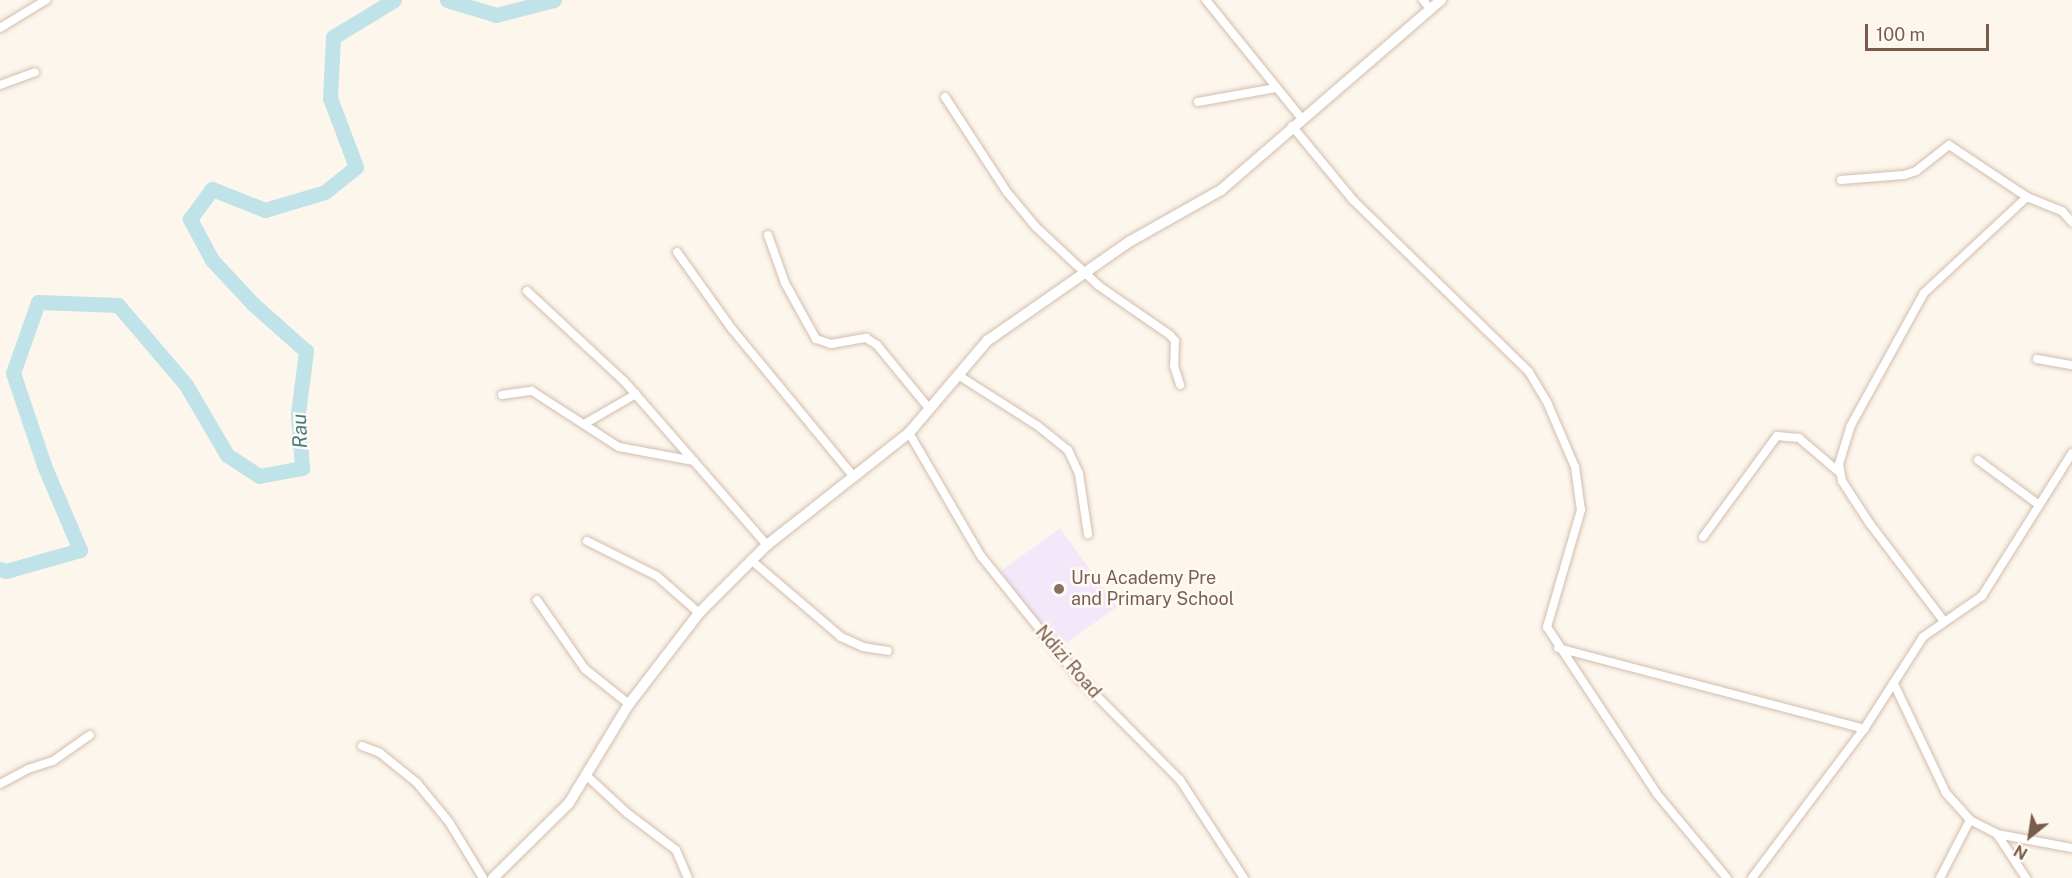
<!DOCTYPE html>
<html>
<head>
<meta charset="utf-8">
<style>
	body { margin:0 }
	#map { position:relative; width:2072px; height:878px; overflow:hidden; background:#fdf6ec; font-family:"Public Sans",sans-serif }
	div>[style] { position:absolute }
	.education>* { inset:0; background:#f3e8fa; transform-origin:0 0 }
	.river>* { height:15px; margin:-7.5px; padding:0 7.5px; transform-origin:7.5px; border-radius:7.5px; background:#bfe3e8 }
	.roads { filter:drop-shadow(0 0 2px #d1beb0) drop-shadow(0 0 2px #d1beb0) }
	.street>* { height:8px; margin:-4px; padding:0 4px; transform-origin:4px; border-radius:4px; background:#fff }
	.secondary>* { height:10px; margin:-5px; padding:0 5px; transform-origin:5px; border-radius:5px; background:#fff }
	.dots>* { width:16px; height:16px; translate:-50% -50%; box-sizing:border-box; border:3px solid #fffaf3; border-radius:50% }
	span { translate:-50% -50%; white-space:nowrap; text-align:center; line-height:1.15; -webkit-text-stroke:5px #fffaf3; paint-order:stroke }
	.education-label { font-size:18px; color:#785e54 }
	.left { translate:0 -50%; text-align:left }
	.street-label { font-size:18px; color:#7a5c4d }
	.water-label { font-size:20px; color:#437c86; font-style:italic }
	.north { position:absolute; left:2000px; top:806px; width:60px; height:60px; -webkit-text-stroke:4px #fffaf3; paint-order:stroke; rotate:210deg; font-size:16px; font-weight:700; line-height:24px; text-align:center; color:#7a5c4d }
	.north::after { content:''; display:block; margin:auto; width:21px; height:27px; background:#7a5c4d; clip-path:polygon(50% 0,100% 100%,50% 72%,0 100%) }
	.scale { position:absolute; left:1865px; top:24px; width:124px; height:27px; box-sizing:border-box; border:3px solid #7a5c4d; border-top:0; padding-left:8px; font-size:18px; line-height:21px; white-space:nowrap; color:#7a5c4d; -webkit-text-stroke:4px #fffaf3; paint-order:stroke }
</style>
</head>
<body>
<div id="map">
	<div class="education">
		<i style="left:1060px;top:528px;width:97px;height:73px;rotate:54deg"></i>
	</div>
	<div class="river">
		<i style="left:447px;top:0;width:51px;rotate:17deg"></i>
		<i style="left:496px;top:15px;width:60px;rotate:-14.5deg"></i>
		<i style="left:0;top:569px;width:6px;rotate:18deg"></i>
		<i style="left:6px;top:571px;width:77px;rotate:-15.8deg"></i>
		<i style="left:80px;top:550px;width:92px;rotate:-113deg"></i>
		<i style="left:44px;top:465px;width:97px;rotate:-108.6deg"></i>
		<i style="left:13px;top:373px;width:75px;rotate:-70.6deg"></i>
		<i style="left:38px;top:302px;width:80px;rotate:2.1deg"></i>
		<i style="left:118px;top:305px;width:105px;rotate:49.6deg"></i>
		<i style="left:186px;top:385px;width:81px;rotate:59.6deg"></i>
		<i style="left:227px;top:455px;width:38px;rotate:33deg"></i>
		<i style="left:259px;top:476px;width:44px;rotate:-10.5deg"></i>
		<i style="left:302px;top:468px;width:55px;rotate:-94.2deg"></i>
		<i style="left:298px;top:413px;width:63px;rotate:-82.6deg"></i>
		<i style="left:306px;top:351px;width:71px;rotate:-138.4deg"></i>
		<i style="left:253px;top:304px;width:60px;rotate:-133deg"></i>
		<i style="left:212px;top:260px;width:47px;rotate:-118.2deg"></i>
		<i style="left:190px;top:219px;width:37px;rotate:-54deg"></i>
		<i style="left:212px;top:189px;width:57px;rotate:21.6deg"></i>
		<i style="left:265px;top:210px;width:63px;rotate:-16.7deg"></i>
		<i style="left:325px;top:192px;width:40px;rotate:-39deg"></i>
		<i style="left:356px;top:167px;width:74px;rotate:-110.6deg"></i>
		<i style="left:330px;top:98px;width:61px;rotate:-87.2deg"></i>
		<i style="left:333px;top:37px;width:71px;rotate:-31.2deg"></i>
	</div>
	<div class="roads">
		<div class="street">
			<i style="left:1206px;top:0;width:153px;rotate:51.1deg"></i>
			<i style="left:1423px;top:0;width:11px;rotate:52deg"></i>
			<i style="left:0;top:28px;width:54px;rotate:-31.3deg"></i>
			<i style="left:0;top:85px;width:37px;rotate:-20deg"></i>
			<i style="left:945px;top:97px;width:113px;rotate:56.9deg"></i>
			<i style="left:1007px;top:192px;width:45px;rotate:50.4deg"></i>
			<i style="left:1036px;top:227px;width:86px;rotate:43.1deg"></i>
			<i style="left:1099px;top:286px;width:86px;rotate:34.6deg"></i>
			<i style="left:1170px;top:335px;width:8px;rotate:50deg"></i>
			<i style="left:1175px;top:341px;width:25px;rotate:92deg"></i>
			<i style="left:1174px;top:366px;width:20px;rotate:72deg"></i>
			<i style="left:1198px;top:102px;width:79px;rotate:-10.2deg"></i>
			<i style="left:1292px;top:126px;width:96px;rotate:50.5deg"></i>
			<i style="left:1353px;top:200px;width:246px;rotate:44.3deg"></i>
			<i style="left:1529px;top:372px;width:35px;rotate:59deg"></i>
			<i style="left:1547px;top:402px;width:71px;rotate:66.7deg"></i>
			<i style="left:1575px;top:467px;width:43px;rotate:82.1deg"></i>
			<i style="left:1581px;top:510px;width:122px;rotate:106.2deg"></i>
			<i style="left:1547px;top:627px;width:200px;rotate:56.6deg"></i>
			<i style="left:1657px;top:794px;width:109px;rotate:50.2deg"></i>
			<i style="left:1841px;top:180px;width:63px;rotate:-4.5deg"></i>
			<i style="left:1904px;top:175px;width:13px;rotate:-18deg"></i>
			<i style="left:1916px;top:171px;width:42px;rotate:-38.2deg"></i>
			<i style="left:1949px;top:145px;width:94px;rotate:33.7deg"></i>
			<i style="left:2027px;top:197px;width:38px;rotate:22deg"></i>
			<i style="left:2062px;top:211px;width:15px;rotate:48deg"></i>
			<i style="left:768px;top:235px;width:51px;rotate:70.5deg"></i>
			<i style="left:785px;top:283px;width:64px;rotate:61deg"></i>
			<i style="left:816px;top:339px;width:16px;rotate:18deg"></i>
			<i style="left:831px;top:344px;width:36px;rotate:-10deg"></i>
			<i style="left:866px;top:338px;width:13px;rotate:32deg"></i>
			<i style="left:877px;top:345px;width:80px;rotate:50.6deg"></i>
			<i style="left:677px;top:252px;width:95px;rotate:54.5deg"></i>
			<i style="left:732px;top:329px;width:192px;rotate:50.5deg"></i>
			<i style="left:527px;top:291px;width:132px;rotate:42.9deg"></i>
			<i style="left:624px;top:381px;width:218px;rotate:48.9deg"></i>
			<i style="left:2037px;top:359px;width:36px;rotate:10deg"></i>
			<i style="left:958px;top:375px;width:95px;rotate:32.5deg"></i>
			<i style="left:1038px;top:426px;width:38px;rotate:39deg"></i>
			<i style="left:1068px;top:450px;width:26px;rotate:65deg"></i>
			<i style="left:1079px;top:474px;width:61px;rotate:81.5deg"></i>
			<i style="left:502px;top:395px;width:30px;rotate:-8deg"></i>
			<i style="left:532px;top:391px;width:103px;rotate:32.8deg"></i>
			<i style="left:619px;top:447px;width:76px;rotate:10.6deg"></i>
			<i style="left:586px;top:423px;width:58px;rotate:-30.1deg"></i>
			<i style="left:909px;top:433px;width:143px;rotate:59.7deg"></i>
			<i style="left:981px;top:556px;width:158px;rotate:51.2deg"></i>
			<i style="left:1080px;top:679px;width:142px;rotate:45.3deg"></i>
			<i style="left:1180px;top:780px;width:117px;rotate:56.9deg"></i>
			<i style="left:1978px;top:460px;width:74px;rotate:36.3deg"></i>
			<i style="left:1703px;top:537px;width:125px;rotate:-53.8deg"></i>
			<i style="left:1777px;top:436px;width:22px;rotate:5deg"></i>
			<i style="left:1799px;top:438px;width:52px;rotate:40.4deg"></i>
			<i style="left:587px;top:541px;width:78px;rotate:26.6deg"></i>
			<i style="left:657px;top:576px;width:56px;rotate:41.4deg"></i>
			<i style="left:751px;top:560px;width:118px;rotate:40.5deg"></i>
			<i style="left:841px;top:637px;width:24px;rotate:24deg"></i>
			<i style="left:863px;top:647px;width:25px;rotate:9deg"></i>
			<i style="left:537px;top:600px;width:84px;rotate:55.2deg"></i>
			<i style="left:585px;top:669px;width:56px;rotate:38.5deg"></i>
			<i style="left:1943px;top:620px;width:121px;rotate:-127.2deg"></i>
			<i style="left:1870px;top:524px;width:51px;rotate:-123.1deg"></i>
			<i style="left:1842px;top:481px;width:17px;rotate:-100deg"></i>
			<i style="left:1839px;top:464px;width:39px;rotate:-73deg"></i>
			<i style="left:1850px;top:427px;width:153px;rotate:-61.1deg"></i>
			<i style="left:1924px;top:293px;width:141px;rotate:-43deg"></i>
			<i style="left:1558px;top:648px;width:317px;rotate:14.8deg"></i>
			<i style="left:1894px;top:684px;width:121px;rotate:64.5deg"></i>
			<i style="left:1946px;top:793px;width:36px;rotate:48deg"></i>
			<i style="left:1970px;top:820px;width:30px;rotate:27deg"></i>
			<i style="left:1997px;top:834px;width:76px;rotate:10.6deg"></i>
			<i style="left:362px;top:746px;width:19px;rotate:21deg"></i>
			<i style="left:380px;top:753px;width:48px;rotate:39deg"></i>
			<i style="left:417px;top:783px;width:50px;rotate:50.6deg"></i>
			<i style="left:449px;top:822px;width:66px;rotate:58.7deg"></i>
			<i style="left:588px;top:777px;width:53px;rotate:42.7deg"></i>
			<i style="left:627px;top:813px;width:61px;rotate:37.1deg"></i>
			<i style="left:676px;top:850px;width:30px;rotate:67deg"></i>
			<i style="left:0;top:784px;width:32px;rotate:-28deg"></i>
			<i style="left:28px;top:769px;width:26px;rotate:-18deg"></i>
			<i style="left:53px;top:761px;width:45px;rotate:-35.1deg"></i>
			<i style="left:1997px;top:834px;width:53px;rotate:56.6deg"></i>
			<i style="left:1752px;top:878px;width:186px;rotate:-53.1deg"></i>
			<i style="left:1864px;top:729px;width:109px;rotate:-57.3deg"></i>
			<i style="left:1923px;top:637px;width:72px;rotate:-34.8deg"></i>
			<i style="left:1982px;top:596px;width:169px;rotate:-57.8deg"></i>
			<i style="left:1940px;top:878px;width:65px;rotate:-62.7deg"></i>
		</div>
		<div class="secondary">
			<i style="left:493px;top:878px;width:107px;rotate:-44.6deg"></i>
			<i style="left:569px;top:803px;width:116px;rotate:-58.8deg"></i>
			<i style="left:629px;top:704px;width:115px;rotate:-52.4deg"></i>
			<i style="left:699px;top:613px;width:96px;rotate:-45deg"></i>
			<i style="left:767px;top:545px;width:181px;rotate:-38.3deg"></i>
			<i style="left:909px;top:433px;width:121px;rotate:-49.7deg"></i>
			<i style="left:987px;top:341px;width:173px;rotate:-34.9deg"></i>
			<i style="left:1129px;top:242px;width:106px;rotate:-29.5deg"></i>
			<i style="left:1221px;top:190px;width:291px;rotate:-40.8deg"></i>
		</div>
	</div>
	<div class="dots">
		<i style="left:1059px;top:589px;background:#8d6e63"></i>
	</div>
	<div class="education-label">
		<span class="left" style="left:1071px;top:589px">Uru Academy Pre<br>and Primary School</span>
	</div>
	<div class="street-label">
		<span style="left:1068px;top:662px;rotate:49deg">Ndizi Road</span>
	</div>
	<div class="water-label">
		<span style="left:300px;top:431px;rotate:-92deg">Rau</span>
	</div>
	<div class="north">N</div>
	<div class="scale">100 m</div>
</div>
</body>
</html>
